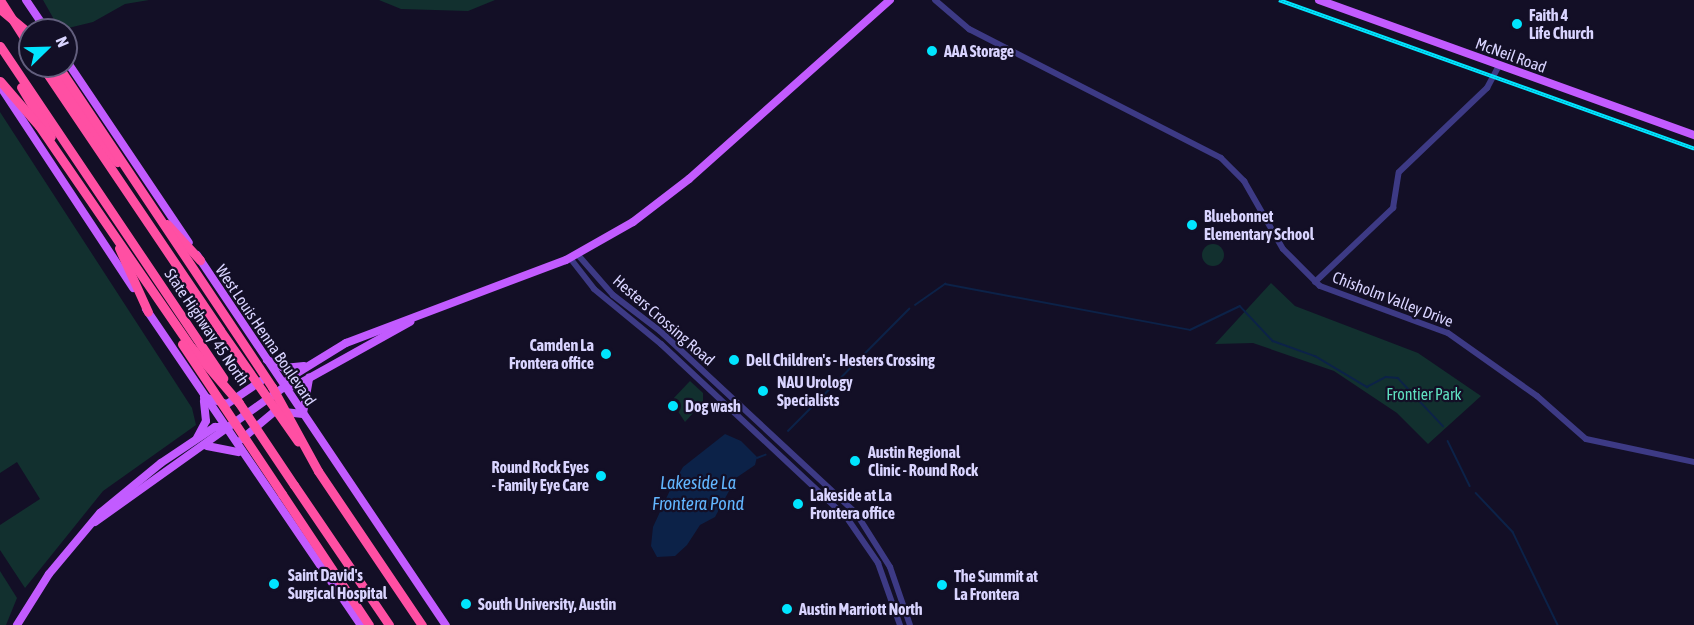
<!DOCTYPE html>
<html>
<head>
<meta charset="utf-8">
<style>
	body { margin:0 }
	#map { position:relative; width:1694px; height:625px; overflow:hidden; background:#130f26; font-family:"Asap Condensed",sans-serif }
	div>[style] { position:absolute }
	.green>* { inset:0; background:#12302f }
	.round { border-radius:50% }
	.water>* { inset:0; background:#0c2248 }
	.stream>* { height:1.5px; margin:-0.75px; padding:0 0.75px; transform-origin:0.75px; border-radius:0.75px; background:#0c2248 }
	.minor>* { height:6px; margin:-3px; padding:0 3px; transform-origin:3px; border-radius:3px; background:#3d3a85 }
	.major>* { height:8px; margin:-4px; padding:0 4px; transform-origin:4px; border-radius:4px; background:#c25bff }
	.highway>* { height:9px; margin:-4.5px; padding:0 4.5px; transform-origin:4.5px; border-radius:4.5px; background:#ff4fa3 }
	.rail>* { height:4px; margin-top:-2px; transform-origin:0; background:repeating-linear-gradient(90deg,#130f26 0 4.5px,#00e5ff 0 9px); box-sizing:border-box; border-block:2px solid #00e5ff }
	.highway-bridge>* { height:9px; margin:-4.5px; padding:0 4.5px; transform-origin:4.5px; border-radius:4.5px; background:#ff4fa3 }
	.dots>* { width:16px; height:16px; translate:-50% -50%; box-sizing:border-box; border:3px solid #130f26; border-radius:50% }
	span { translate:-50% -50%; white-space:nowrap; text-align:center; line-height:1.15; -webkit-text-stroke:4.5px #130f26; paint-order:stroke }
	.poi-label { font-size:16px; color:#d9d4ff; font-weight:700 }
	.left { translate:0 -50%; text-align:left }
	.right { translate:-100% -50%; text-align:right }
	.street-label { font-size:16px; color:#d9d4ff }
	.park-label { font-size:16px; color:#5fe0c0 }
	.water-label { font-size:18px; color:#62b6ff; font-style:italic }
	.north { position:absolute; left:18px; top:18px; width:60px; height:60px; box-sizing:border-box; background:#130f26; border:2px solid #625e7d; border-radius:50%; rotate:67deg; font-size:16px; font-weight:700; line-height:24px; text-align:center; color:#d9d4ff }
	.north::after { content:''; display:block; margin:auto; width:21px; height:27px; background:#00e5ff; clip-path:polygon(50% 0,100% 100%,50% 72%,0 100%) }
</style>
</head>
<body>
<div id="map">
	<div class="green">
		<i style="clip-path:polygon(43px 0,149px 0,125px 4px,93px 22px,60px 30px)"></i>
		<i style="clip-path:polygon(379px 0,495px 0,468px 11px,401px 9px)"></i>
		<i style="clip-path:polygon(0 112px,192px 408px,196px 425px,103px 491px,25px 588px,0 550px,0 525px,40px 499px,17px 462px,0 473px)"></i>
		<i class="round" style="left:1202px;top:244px;width:22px;height:22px"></i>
		<i style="clip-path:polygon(1271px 283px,1295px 306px,1418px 353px,1481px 396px,1428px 444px,1397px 413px,1334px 371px,1253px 343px,1215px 344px)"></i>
		<i style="clip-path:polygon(690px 381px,703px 393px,703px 402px,685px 422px,671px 401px)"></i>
		<i style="clip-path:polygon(0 571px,17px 598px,6px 625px,0 625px)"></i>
	</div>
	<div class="water">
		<i style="clip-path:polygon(725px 434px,741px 441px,757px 457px,755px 465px,736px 478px,715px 517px,700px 525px,687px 545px,675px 556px,657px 557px,651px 546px,653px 527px,671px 488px,683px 467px)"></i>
	</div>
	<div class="stream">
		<i style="left:915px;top:305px;width:37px;rotate:-35deg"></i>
		<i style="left:945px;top:284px;width:249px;rotate:10.6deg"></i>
		<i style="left:1190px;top:330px;width:55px;rotate:-25.6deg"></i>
		<i style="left:1240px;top:306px;width:48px;rotate:46.7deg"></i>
		<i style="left:1273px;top:341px;width:45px;rotate:19.7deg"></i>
		<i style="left:1315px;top:356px;width:61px;rotate:30.8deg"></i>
		<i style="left:1367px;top:387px;width:21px;rotate:-28deg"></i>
		<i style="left:1386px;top:377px;width:12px;rotate:5deg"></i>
		<i style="left:1398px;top:378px;width:66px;rotate:46.8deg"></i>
		<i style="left:788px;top:431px;width:172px;rotate:-45.2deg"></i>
		<i style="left:1448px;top:441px;width:50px;rotate:63.9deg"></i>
		<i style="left:757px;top:458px;width:9px;rotate:-21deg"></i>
		<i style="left:1476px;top:493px;width:54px;rotate:46.5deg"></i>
		<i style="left:1513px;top:532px;width:103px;rotate:64.2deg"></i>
	</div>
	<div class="minor">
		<i style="left:935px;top:0;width:45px;rotate:40.5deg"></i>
		<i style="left:969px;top:29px;width:283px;rotate:27.1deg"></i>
		<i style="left:1221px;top:158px;width:33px;rotate:45deg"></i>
		<i style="left:1244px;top:181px;width:78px;rotate:60.2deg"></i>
		<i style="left:1283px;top:249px;width:52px;rotate:45deg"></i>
		<i style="left:1320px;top:286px;width:136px;rotate:20.2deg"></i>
		<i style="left:1448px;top:333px;width:109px;rotate:35.3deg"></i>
		<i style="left:1537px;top:396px;width:65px;rotate:41.3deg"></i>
		<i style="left:1586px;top:439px;width:110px;rotate:12deg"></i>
		<i style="left:578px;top:255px;width:53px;rotate:48.8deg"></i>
		<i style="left:613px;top:295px;width:59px;rotate:37.5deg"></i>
		<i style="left:660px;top:331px;width:267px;rotate:42.9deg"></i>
		<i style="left:856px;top:513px;width:64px;rotate:57.8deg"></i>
		<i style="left:890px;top:567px;width:61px;rotate:71deg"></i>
		<i style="left:570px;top:258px;width:39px;rotate:52deg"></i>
		<i style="left:594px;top:289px;width:87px;rotate:39.4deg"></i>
		<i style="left:661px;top:344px;width:255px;rotate:43.1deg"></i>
		<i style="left:847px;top:518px;width:55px;rotate:55.4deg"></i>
		<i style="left:878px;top:563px;width:66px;rotate:70.5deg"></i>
		<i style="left:1315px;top:282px;width:108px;rotate:-43.5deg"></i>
		<i style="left:1393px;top:208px;width:36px;rotate:-81deg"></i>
		<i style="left:1399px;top:172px;width:122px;rotate:-43.7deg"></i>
		<i style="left:1487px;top:88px;width:26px;rotate:-62deg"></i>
	</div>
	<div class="major">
		<i style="left:26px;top:0;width:36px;rotate:56deg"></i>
		<i style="left:1319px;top:0;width:399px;rotate:19.8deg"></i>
		<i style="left:66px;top:60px;width:220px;rotate:56.1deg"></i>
		<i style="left:0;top:86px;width:242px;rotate:56.6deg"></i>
		<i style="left:197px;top:255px;width:446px;rotate:56.1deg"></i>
		<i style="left:146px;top:309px;width:382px;rotate:55.8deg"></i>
		<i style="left:267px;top:360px;width:19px;rotate:25deg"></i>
		<i style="left:284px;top:368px;width:20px;rotate:-6deg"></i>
		<i style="left:284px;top:387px;width:10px;rotate:-61deg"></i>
		<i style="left:289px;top:378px;width:67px;rotate:-31.6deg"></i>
		<i style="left:346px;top:343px;width:235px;rotate:-20.7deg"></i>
		<i style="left:566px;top:260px;width:77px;rotate:-29.6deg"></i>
		<i style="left:633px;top:222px;width:71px;rotate:-37.5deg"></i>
		<i style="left:689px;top:179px;width:269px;rotate:-41.7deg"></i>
		<i style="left:204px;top:397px;width:24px;rotate:17deg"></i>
		<i style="left:227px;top:404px;width:41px;rotate:-34.1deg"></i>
		<i style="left:303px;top:413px;width:36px;rotate:-80deg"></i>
		<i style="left:197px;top:438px;width:19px;rotate:-62deg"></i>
		<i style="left:206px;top:421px;width:20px;rotate:-96deg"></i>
		<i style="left:242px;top:439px;width:43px;rotate:-40.3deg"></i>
		<i style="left:275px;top:411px;width:28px;rotate:6deg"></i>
		<i style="left:207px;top:446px;width:32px;rotate:11deg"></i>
		<i style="left:95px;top:522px;width:232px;rotate:-35.5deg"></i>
		<i style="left:284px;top:387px;width:11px;rotate:-5deg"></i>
		<i style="left:295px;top:386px;width:132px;rotate:-29.1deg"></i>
		<i style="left:17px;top:625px;width:60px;rotate:-57.9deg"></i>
		<i style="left:49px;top:574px;width:80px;rotate:-50.1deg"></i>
		<i style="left:100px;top:513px;width:79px;rotate:-39.3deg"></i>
		<i style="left:161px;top:463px;width:65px;rotate:-33.7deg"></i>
		<i style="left:215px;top:427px;width:9px"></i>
	</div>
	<div class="highway">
		<i style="left:0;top:0;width:56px;rotate:57.4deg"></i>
		<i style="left:0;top:46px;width:360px;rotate:56.1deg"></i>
		<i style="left:42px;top:66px;width:318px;rotate:56deg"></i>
		<i style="left:52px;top:71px;width:112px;rotate:54.5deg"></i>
		<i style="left:21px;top:87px;width:58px;rotate:59deg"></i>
		<i style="left:167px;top:224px;width:49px;rotate:47.5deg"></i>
		<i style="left:119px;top:248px;width:70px;rotate:65.6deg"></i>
		<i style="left:318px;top:471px;width:186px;rotate:56deg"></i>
		<i style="left:294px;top:485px;width:169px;rotate:55.8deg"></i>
		<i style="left:282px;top:494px;width:157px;rotate:56.4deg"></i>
	</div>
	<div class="rail">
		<i style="left:1279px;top:0;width:441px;rotate:19.7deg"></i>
	</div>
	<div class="highway-bridge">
		<i style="left:0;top:9px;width:39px;rotate:40deg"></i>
		<i style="left:58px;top:66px;width:386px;rotate:56.3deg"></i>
		<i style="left:272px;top:387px;width:96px;rotate:61.3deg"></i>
		<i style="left:0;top:81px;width:60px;rotate:49.1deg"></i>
		<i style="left:39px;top:126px;width:268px;rotate:55.5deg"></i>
		<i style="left:191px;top:347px;width:74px;rotate:49.4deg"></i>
		<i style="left:220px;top:330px;width:136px;rotate:55.1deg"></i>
		<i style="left:182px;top:344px;width:180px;rotate:56.3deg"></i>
		<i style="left:201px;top:345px;width:40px;rotate:56deg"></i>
		<i style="left:237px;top:400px;width:102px;rotate:56.2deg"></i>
	</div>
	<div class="dots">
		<i style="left:1517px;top:24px;background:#00e5ff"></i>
		<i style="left:932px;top:51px;background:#00e5ff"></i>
		<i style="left:1192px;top:225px;background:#00e5ff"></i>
		<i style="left:606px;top:354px;background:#00e5ff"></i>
		<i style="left:734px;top:360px;background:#00e5ff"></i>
		<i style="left:763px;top:391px;background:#00e5ff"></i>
		<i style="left:673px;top:406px;background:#00e5ff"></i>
		<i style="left:855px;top:461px;background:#00e5ff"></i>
		<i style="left:601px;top:476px;background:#00e5ff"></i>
		<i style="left:798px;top:504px;background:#00e5ff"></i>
		<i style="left:274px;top:584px;background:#00e5ff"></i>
		<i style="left:942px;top:585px;background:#00e5ff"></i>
		<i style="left:466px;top:604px;background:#00e5ff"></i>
		<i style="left:787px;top:609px;background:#00e5ff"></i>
	</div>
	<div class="poi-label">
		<span class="left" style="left:1529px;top:24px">Faith 4<br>Life Church</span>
		<span class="left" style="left:944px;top:51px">AAA Storage</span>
		<span class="left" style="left:1204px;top:225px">Bluebonnet<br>Elementary School</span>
		<span class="right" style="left:594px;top:354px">Camden La<br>Frontera office</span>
		<span class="left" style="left:746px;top:360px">Dell Children's - Hesters Crossing</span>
		<span class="left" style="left:777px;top:391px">NAU Urology<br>Specialists</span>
		<span class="left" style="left:685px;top:406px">Dog wash</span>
		<span class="left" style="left:868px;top:461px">Austin Regional<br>Clinic - Round Rock</span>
		<span class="right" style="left:589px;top:476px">Round Rock Eyes<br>- Family Eye Care</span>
		<span class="left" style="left:810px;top:504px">Lakeside at La<br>Frontera office</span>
		<span class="left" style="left:288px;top:584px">Saint David's<br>Surgical Hospital</span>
		<span class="left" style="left:954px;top:585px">The Summit at<br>La Frontera</span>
		<span class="left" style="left:478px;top:604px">South University, Austin</span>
		<span class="left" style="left:799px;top:609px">Austin Marriott North</span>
	</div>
	<div class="street-label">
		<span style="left:1511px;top:55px;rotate:20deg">McNeil Road</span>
		<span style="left:1393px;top:299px;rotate:21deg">Chisholm Valley Drive</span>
		<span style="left:664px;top:320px;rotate:41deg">Hesters Crossing Road</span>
		<span style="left:207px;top:327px;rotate:56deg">State Highway 45 North</span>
		<span style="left:266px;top:335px;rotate:56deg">West Louis Henna Boulevard</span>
	</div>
	<div class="park-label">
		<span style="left:1424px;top:394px">Frontier Park</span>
	</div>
	<div class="water-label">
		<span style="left:698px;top:494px">Lakeside La<br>Frontera Pond</span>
	</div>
	<div class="north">N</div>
</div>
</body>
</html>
